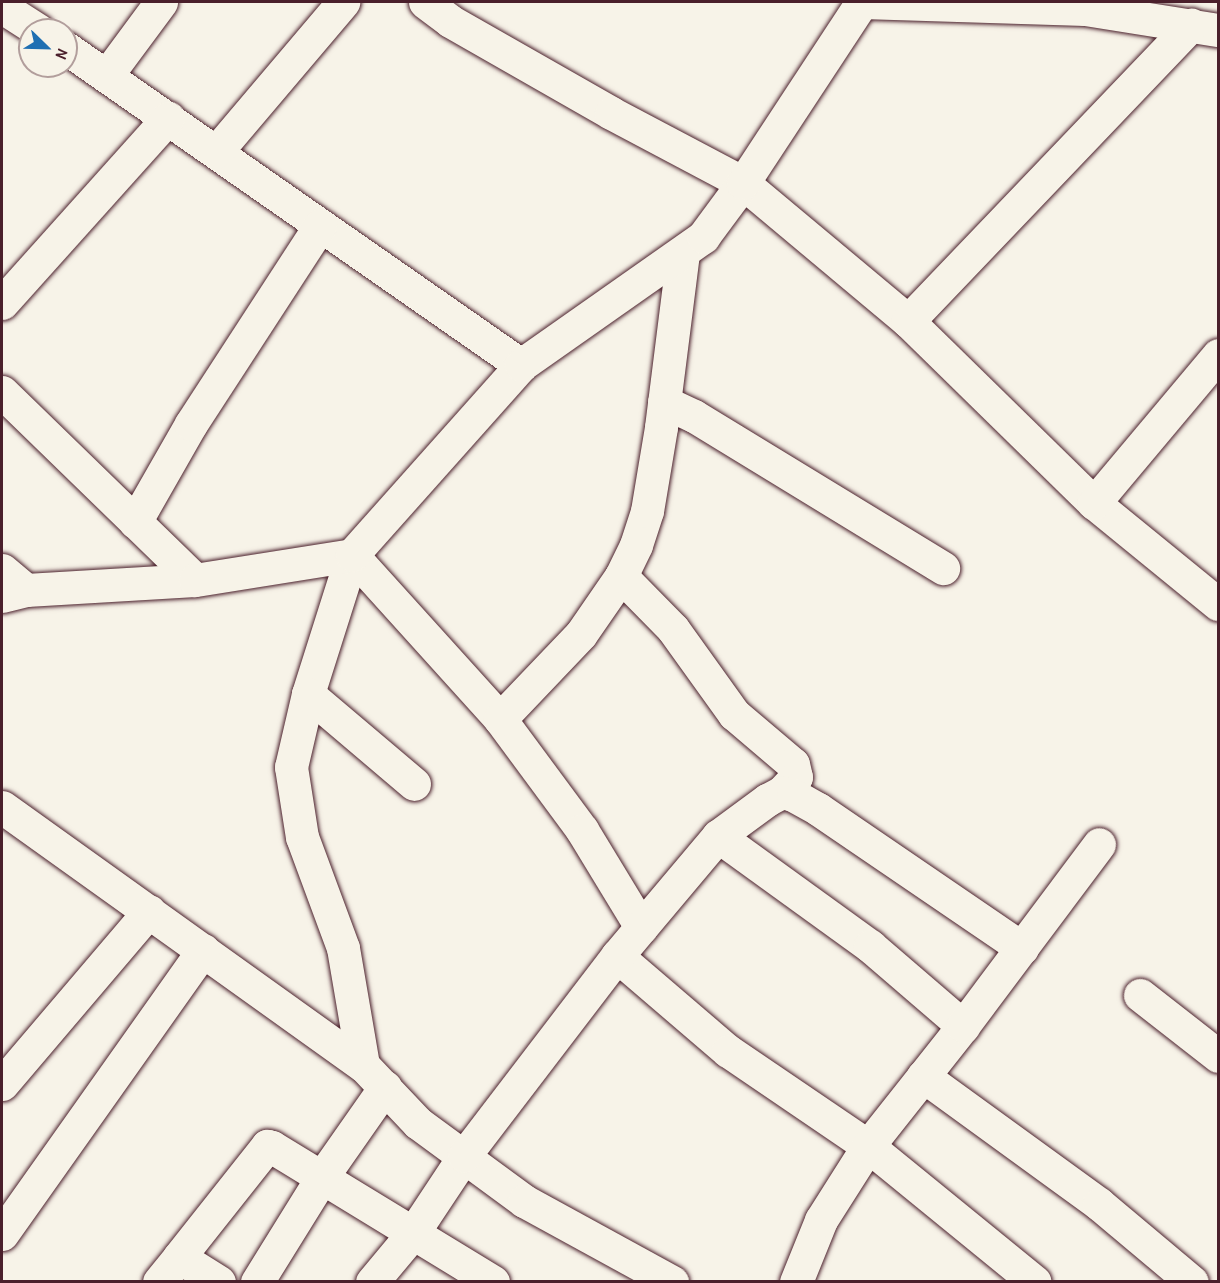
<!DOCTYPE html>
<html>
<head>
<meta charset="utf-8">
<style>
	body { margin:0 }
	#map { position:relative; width:1220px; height:1283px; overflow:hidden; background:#f7f3e8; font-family:"Patrick Hand",sans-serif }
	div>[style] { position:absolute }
	.roads { filter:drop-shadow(0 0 2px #4a1f2b) drop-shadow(0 0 2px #4a1f2b) }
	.minor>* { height:33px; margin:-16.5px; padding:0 16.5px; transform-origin:16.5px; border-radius:16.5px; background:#f7f3e8 }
	.major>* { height:33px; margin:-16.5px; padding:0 16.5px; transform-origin:16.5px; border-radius:16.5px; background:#f7f3e8 }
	span { translate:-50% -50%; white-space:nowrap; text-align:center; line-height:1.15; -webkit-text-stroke:6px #f7f3e8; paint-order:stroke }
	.frame { position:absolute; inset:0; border:3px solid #4a1f2b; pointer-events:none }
	.north { position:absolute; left:18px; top:18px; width:60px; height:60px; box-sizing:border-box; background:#f7f3e8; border:2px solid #b29e9c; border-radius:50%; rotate:113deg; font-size:16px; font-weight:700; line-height:24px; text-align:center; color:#4a1f2b }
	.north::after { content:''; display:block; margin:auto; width:21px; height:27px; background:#1f6fb2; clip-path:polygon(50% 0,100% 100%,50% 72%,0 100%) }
</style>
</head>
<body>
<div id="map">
	<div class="roads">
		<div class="minor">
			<i style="left:425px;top:2px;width:31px;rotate:37deg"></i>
			<i style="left:450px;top:21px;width:185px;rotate:29.7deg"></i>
			<i style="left:611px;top:113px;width:149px;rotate:27.9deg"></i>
			<i style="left:743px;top:183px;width:215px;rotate:39.9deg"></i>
			<i style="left:908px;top:321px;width:260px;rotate:44.4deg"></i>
			<i style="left:1094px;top:503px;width:160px;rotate:39.2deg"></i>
			<i style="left:862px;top:2px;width:223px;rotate:1.8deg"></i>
			<i style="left:1085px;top:9px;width:135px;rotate:9deg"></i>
			<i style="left:2px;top:7px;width:43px;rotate:32.6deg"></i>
			<i style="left:66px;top:48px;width:555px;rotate:34.87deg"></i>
			<i style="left:107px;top:75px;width:91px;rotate:-53.5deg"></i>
			<i style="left:216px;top:152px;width:197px;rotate:-49.7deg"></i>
			<i style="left:2px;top:303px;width:249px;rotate:-48.1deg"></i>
			<i style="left:908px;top:321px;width:410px;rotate:-46.3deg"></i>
			<i style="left:2px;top:392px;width:269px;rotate:44.2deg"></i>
			<i style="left:664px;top:402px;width:33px;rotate:25deg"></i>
			<i style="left:694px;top:416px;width:292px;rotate:31.4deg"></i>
			<i style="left:1094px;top:503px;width:193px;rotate:-50deg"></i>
			<i style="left:135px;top:522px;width:113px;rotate:-60.3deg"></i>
			<i style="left:191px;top:424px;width:237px;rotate:-57deg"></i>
			<i style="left:352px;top:555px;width:146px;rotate:107.6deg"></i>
			<i style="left:308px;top:694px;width:75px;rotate:103.1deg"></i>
			<i style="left:291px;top:767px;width:71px;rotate:81.1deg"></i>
			<i style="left:302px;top:837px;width:118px;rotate:69.7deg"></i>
			<i style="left:343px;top:948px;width:119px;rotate:80.3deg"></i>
			<i style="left:352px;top:555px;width:221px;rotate:47.9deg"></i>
			<i style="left:500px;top:719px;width:138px;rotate:53.5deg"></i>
			<i style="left:582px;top:830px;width:114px;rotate:58.7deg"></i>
			<i style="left:2px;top:570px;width:31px;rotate:40deg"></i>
			<i style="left:621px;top:576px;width:74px;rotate:45.5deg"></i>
			<i style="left:673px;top:629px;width:105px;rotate:54.3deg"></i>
			<i style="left:734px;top:714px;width:77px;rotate:40.3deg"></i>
			<i style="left:793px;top:764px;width:13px;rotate:77deg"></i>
			<i style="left:796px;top:777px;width:21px;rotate:133deg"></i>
			<i style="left:308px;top:694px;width:139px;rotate:40.3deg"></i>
			<i style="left:500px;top:719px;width:117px;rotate:-46.4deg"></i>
			<i style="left:581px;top:634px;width:70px;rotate:-55.4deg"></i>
			<i style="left:621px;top:576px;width:34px;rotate:-64deg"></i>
			<i style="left:636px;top:545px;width:36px;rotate:-72deg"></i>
			<i style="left:647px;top:511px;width:85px;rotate:-80.5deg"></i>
			<i style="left:661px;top:427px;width:176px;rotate:-82.8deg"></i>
			<i style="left:2px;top:807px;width:444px;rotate:35.6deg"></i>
			<i style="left:363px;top:1065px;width:80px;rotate:46.5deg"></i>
			<i style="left:418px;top:1123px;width:132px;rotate:36.3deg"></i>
			<i style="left:524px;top:1201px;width:169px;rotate:28.7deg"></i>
			<i style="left:718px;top:836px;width:188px;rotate:35.9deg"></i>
			<i style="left:870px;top:946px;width:123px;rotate:40.7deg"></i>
			<i style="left:617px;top:956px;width:146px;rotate:40.6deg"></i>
			<i style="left:728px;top:1051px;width:169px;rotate:34.2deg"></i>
			<i style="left:868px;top:1146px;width:215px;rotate:39.2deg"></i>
			<i style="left:1140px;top:995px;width:99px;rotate:38deg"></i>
			<i style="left:923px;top:1076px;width:218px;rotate:36deg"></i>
			<i style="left:1099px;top:1204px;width:121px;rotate:40deg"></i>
			<i style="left:2px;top:1084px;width:227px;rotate:-49.6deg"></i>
			<i style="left:2px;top:1234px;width:348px;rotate:-54.7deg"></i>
			<i style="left:159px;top:1282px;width:32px;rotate:-51deg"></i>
			<i style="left:219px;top:1282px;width:47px;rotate:-148deg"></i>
			<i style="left:179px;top:1257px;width:142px;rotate:-51.6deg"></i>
			<i style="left:267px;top:1146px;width:5px;rotate:11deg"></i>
			<i style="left:272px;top:1147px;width:259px;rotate:31.4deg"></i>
			<i style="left:257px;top:1282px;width:123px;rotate:-58.2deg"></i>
			<i style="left:322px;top:1177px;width:110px;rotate:-55deg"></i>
			<i style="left:372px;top:1282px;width:64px;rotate:-50.1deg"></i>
			<i style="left:413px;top:1233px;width:92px;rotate:-56.5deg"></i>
			<i style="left:464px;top:1156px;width:252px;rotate:-52.6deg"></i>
			<i style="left:617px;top:956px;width:157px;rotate:-49.9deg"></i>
			<i style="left:718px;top:836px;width:61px;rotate:-36.3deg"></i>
			<i style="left:767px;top:800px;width:17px;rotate:-28deg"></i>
			<i style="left:782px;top:792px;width:11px;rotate:15deg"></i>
			<i style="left:793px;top:795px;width:29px;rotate:29deg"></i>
			<i style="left:818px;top:809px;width:247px;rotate:34.3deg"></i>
			<i style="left:796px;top:1282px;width:67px;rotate:-68deg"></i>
			<i style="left:821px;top:1220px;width:88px;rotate:-57.6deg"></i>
			<i style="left:868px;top:1146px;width:153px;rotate:-51.6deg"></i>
			<i style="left:963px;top:1026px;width:227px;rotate:-53.2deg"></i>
		</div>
		<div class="major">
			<i style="left:2px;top:596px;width:25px;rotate:-14deg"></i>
			<i style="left:26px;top:590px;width:169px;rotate:-3.4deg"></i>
			<i style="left:195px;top:580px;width:159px;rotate:-9deg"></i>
			<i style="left:352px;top:555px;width:254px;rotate:-48.3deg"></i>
			<i style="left:521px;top:365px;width:223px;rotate:-35.1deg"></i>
			<i style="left:703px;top:237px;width:67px;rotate:-53.5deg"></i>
			<i style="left:743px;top:183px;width:217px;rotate:-56.7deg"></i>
		</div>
	</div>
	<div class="frame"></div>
	<div class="north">N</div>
</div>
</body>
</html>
